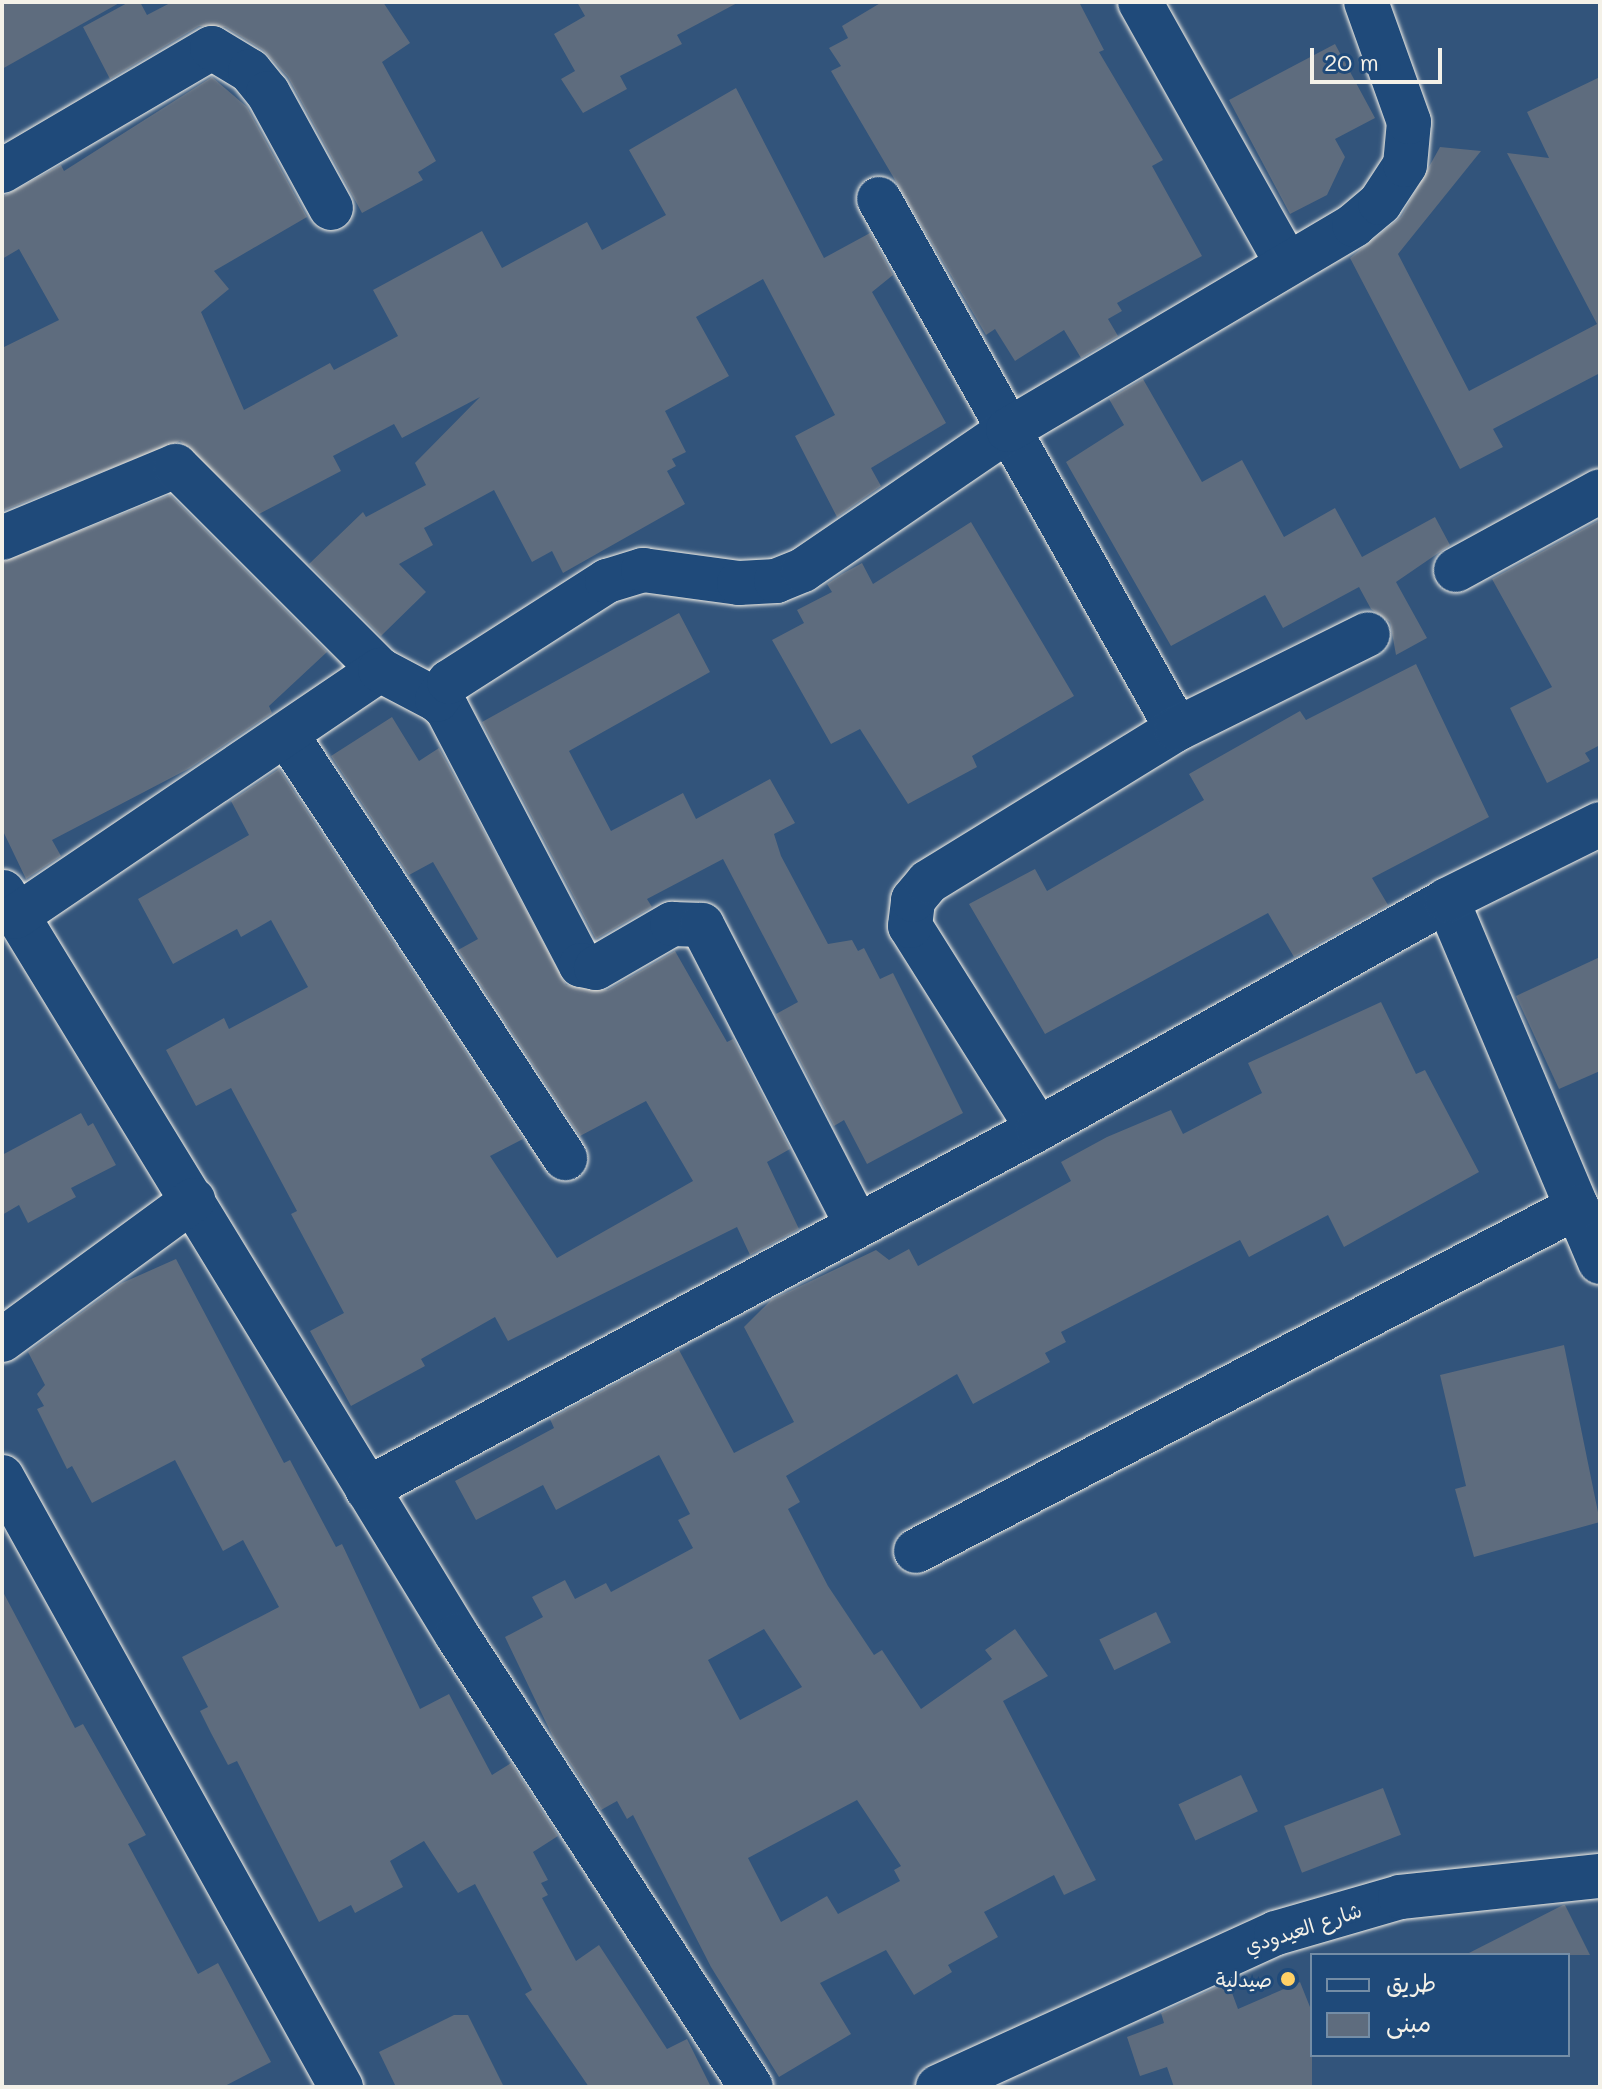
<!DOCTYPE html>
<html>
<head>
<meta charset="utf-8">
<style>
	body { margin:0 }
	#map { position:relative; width:1602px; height:2089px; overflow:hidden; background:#32547b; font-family:Mali,"Playpen Sans Arabic",sans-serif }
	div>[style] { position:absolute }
	.building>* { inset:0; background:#5e6c7e; transform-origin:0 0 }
	.roads { filter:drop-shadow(0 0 2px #f4f1e8) drop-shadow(0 0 2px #f4f1e8) }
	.minor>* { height:44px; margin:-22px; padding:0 22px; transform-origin:22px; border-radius:22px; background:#1f4a7a }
	.dots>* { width:22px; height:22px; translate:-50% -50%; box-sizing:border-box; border:4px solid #1f4a7a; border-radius:50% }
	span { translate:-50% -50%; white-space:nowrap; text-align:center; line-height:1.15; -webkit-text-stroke:6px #1f4a7a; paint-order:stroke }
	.street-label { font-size:20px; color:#f4f1e8 }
	.poi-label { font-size:20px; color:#f4f1e8 }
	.right { translate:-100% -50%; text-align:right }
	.frame { position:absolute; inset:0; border:4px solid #f4f1e8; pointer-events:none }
	.legend { position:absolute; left:1310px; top:1953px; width:260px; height:104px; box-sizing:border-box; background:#1f4a7a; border:2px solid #748da6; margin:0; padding:10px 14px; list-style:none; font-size:24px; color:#f4f1e8 }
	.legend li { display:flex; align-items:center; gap:16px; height:40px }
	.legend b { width:40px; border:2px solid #748da6 }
	.scale { position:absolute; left:1310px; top:48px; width:132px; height:36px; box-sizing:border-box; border:4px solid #f4f1e8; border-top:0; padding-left:10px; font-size:24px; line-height:28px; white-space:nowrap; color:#f4f1e8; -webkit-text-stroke:6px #1f4a7a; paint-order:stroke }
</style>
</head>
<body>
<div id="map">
	<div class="building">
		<i style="clip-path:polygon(2px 2px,121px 2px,2px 69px)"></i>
		<i style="clip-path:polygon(129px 2px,140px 2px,147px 15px,172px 2px,383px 2px,410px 43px,382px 62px,436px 161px,418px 172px,423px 180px,362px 213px,288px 77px,263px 50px,225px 27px,199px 26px,110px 79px,83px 27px)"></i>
		<i style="clip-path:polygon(577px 2px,739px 2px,677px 35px,682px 44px,620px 76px,627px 89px,583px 113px,561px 79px,575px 71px,554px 34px,585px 16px)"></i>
		<i style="clip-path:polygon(882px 2px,1079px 2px,1104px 50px,1099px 52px,1163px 160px,1152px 166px,1202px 256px,1117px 303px,1122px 311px,1108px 319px,1118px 336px,1081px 358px,1064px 330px,1015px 361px,995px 329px,986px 335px,831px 71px,841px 66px,829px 48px,848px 38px,842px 26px)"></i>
		<i style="clip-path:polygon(1335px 44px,1375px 118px,1335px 139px,1345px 157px,1327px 195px,1290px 214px,1229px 100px)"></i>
		<i style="clip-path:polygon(212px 77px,247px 107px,307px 217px,214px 271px,229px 289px,201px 312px,244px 410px,330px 363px,334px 370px,398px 336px,373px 290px,482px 231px,502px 268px,587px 222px,602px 250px,666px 215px,629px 150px,736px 88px,824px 258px,870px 233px,893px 275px,872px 292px,946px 423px,871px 468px,881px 486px,837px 517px,795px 436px,835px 415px,763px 279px,696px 317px,729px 376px,665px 411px,686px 452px,672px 459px,676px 466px,667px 471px,685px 504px,563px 573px,552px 551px,532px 562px,494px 490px,424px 528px,433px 545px,399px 564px,426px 592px,381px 636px,309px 564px,363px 512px,366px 517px,426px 485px,415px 463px,480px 397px,402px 438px,394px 424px,333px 456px,341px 471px,259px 514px,180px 441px,2px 511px,2px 348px,59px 320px,19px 249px,2px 259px,2px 197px,61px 165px,64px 171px)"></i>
		<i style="clip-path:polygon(1600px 77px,1600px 373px,1493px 429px,1503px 447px,1460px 469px,1350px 258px,1401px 217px,1440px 147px,1481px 151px,1398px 254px,1469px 391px,1597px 324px,1507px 153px,1549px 158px,1527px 112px)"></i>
		<i style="clip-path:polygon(1143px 379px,1202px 482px,1242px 460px,1284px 537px,1335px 508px,1362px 557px,1435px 517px,1450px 545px,1396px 582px,1427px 638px,1396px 655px,1390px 622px,1371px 609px,1359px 587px,1283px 628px,1265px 595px,1171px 646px,1066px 462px,1124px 425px,1109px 399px)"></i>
		<i style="clip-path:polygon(170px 495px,327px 652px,269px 706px,272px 713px,190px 768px,52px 840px,61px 856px,26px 879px,2px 829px,2px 562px)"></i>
		<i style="clip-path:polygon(1600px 520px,1600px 745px,1585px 753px,1590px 761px,1547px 783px,1510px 708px,1552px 687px,1492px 579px)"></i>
		<i style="clip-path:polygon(971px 522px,1074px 696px,972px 756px,977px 767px,908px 804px,860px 729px,831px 744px,772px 640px,804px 623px,797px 610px,832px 592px,827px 584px,842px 574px,862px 563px,873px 584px)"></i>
		<i style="clip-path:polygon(679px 613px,710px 672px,569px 751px,611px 831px,683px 793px,696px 819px,770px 779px,795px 823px,774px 834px,781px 856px,828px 944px,852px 940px,858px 951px,864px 948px,880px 979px,893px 973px,963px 1113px,867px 1164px,844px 1120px,834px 1126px,776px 1014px,798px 1002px,723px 859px,647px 899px,652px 907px,596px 939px,482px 722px)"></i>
		<i style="clip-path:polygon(1416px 664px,1489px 817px,1372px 878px,1388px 905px,1294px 957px,1268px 913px,1045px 1034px,969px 904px,1035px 869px,1047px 891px,1204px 800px,1189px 774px,1300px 711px,1306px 720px)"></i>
		<i style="clip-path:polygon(392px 717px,419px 761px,439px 748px,566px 985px,608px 990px,675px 951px,727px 1042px,733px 1039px,790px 1149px,767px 1162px,799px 1229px,750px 1255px,737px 1227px,508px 1341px,495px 1317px,421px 1359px,425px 1366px,351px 1406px,310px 1331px,344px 1313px,291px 1214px,297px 1211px,231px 1088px,196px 1106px,166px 1050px,224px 1018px,229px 1029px,308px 987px,271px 920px,241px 937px,237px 929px,173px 964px,138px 899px,249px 835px,231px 801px,279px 769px,523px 1139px,490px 1156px,557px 1258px,693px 1181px,646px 1101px,580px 1136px,458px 950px,478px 939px,433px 862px,409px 875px,331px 756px)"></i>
		<i style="clip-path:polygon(1600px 957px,1600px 1071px,1559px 1089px,1516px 996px)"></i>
		<i style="clip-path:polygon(evenodd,1381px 1002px,1416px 1074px,1425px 1070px,1479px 1172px,1344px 1247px,1328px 1215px,1249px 1257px,1240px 1240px,1061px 1332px,1066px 1342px,1045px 1353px,1050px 1362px,973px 1404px,957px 1374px,786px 1476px,800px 1502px,788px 1509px,828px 1586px,874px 1655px,882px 1650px,921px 1709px,992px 1659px,985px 1650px,1015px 1629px,1048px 1676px,1003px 1701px,1096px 1880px,1064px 1895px,1054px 1875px,984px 1912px,998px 1937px,948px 1965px,952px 1972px,914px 1995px,886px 1950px,820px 1983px,851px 2034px,779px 2077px,711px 1967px,633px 1815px,627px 1819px,617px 1801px,601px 1810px,553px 1737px,505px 1637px,543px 1617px,532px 1597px,565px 1580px,575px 1599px,606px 1583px,611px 1592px,693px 1548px,678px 1520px,690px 1514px,659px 1455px,556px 1510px,543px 1485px,476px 1520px,455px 1481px,554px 1428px,550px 1419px,679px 1350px,734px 1453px,794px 1422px,744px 1327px,771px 1300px,876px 1250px,889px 1260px,909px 1249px,918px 1266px,1071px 1181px,1061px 1162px,1107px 1137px,1171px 1110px,1183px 1134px,1262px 1093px,1248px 1063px,1381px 1002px,764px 1629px,802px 1687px,740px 1720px,708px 1660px,764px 1629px,1381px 1002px,857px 1800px,901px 1866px,894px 1870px,900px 1881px,838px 1914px,827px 1896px,781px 1922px,748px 1858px,857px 1800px)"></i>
		<i style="clip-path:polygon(81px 1113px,88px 1126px,93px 1123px,116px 1165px,71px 1188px,76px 1197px,28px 1223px,19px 1205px,2px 1215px,2px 1155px)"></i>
		<i style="clip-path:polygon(176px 1259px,284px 1463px,290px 1460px,336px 1547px,342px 1544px,420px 1709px,449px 1694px,492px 1775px,511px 1763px,558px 1836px,533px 1852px,548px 1880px,541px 1883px,548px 1895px,542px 1898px,576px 1961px,599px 1945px,667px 2049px,687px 2039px,711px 2087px,589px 2087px,525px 1994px,532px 1990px,475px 1884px,458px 1893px,424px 1841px,390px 1861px,403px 1887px,355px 1913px,351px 1905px,319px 1922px,237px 1761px,228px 1765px,211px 1733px,200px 1711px,208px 1707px,182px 1657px,279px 1607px,243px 1540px,223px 1551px,175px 1460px,92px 1503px,72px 1466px,67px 1469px,37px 1409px,44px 1406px,37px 1394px,45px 1385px,28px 1352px,122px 1283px)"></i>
		<i style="clip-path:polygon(1564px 1345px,1600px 1522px,1474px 1557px,1455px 1489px,1466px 1486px,1440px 1375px)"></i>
		<i style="clip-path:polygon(2px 1590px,75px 1728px,83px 1724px,146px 1835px,128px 1844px,198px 1974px,218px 1963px,271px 2062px,223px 2087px,2px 2087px)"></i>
		<i style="left:1156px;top:1612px;width:34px;height:63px;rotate:64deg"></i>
		<i style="left:1241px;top:1775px;width:40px;height:69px;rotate:65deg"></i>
		<i style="left:1383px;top:1788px;width:50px;height:106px;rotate:69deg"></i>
		<i style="clip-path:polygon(1565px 1905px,1590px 1955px,1465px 1955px,1563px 1905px)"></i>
		<i style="clip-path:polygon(1228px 1982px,1238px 2009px,1300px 1982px,1312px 2012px,1312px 2087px,1174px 2087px,1167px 2067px,1140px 2076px,1127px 2037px,1164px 2023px,1161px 2013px)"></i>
		<i style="clip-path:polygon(454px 2015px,468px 2015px,504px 2087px,396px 2087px,379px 2052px)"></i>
	</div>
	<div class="roads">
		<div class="minor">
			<i style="left:1140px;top:2px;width:300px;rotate:60.7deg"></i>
			<i style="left:2px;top:171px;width:243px;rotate:-30.4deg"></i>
			<i style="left:212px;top:48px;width:44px;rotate:31.2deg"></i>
			<i style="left:250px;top:71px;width:28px;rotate:51deg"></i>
			<i style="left:268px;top:93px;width:131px;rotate:61.3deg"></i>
			<i style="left:879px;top:199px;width:608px;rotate:60.65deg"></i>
			<i style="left:2px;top:538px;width:188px;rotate:-22.5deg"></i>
			<i style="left:176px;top:466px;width:288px;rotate:45deg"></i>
			<i style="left:1456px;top:570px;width:164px;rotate:-28.7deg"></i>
			<i style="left:437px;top:700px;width:13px;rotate:42deg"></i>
			<i style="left:447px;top:709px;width:289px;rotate:62.4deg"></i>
			<i style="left:581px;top:965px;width:15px;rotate:11deg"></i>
			<i style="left:596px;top:968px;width:88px;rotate:-30.1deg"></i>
			<i style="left:672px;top:924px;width:30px;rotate:2deg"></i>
			<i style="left:702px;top:925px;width:335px;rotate:62.7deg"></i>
			<i style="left:286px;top:734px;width:508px;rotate:56.65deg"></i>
			<i style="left:3px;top:892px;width:871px;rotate:58.57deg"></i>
			<i style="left:457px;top:1635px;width:539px;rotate:56.96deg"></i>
			<i style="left:1447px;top:900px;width:393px;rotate:67.1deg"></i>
			<i style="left:15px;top:917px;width:441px;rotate:-34.1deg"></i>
			<i style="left:380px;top:670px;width:64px;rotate:27.8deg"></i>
			<i style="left:437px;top:700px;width:22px;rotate:-56deg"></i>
			<i style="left:449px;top:682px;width:188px;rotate:-32.6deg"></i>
			<i style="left:607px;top:581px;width:38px;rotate:-17deg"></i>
			<i style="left:643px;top:570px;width:97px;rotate:7.7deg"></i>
			<i style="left:739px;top:583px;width:37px;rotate:-3deg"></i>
			<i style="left:776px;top:581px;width:29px;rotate:-22deg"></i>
			<i style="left:803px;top:570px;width:248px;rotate:-34.3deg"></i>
			<i style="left:1008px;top:430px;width:402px;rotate:-30.6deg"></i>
			<i style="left:1354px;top:225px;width:34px;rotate:-40deg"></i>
			<i style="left:1380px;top:203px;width:45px;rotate:-56.7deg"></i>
			<i style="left:1405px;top:165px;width:43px;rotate:-84.7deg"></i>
			<i style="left:1409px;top:122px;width:127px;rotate:-109.7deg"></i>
			<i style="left:1038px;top:1129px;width:240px;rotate:-122.2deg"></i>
			<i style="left:910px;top:926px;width:26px;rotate:-83deg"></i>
			<i style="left:913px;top:900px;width:23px;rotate:-50deg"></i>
			<i style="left:928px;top:882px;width:292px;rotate:-31.6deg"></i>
			<i style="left:1177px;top:729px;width:213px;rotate:-26.4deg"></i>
			<i style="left:2px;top:1340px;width:237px;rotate:-36.2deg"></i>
			<i style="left:2px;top:1477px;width:698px;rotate:60.94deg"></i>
			<i style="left:367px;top:1489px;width:761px;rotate:-28.21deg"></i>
			<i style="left:1038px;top:1129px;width:469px;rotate:-29.2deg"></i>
			<i style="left:1447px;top:900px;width:171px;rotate:-26.4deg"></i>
			<i style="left:916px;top:1551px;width:745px;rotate:-27.49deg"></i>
			<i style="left:938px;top:2087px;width:371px;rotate:-24.5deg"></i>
			<i style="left:1276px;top:1933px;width:129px;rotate:-16.2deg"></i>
			<i style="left:1400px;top:1897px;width:201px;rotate:-6deg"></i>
		</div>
	</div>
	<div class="dots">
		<i style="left:1288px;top:1979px;background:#ffd166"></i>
	</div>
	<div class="street-label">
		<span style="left:1303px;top:1928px;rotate:-18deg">شارع العيدودي</span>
	</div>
	<div class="poi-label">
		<span class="right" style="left:1272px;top:1979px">صيدلية</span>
	</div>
	<div class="frame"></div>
	<ul class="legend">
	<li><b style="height:10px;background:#1f4a7a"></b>طريق</li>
	<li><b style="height:22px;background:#5e6c7e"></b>مبنى</li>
	</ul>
	<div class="scale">20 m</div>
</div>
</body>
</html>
